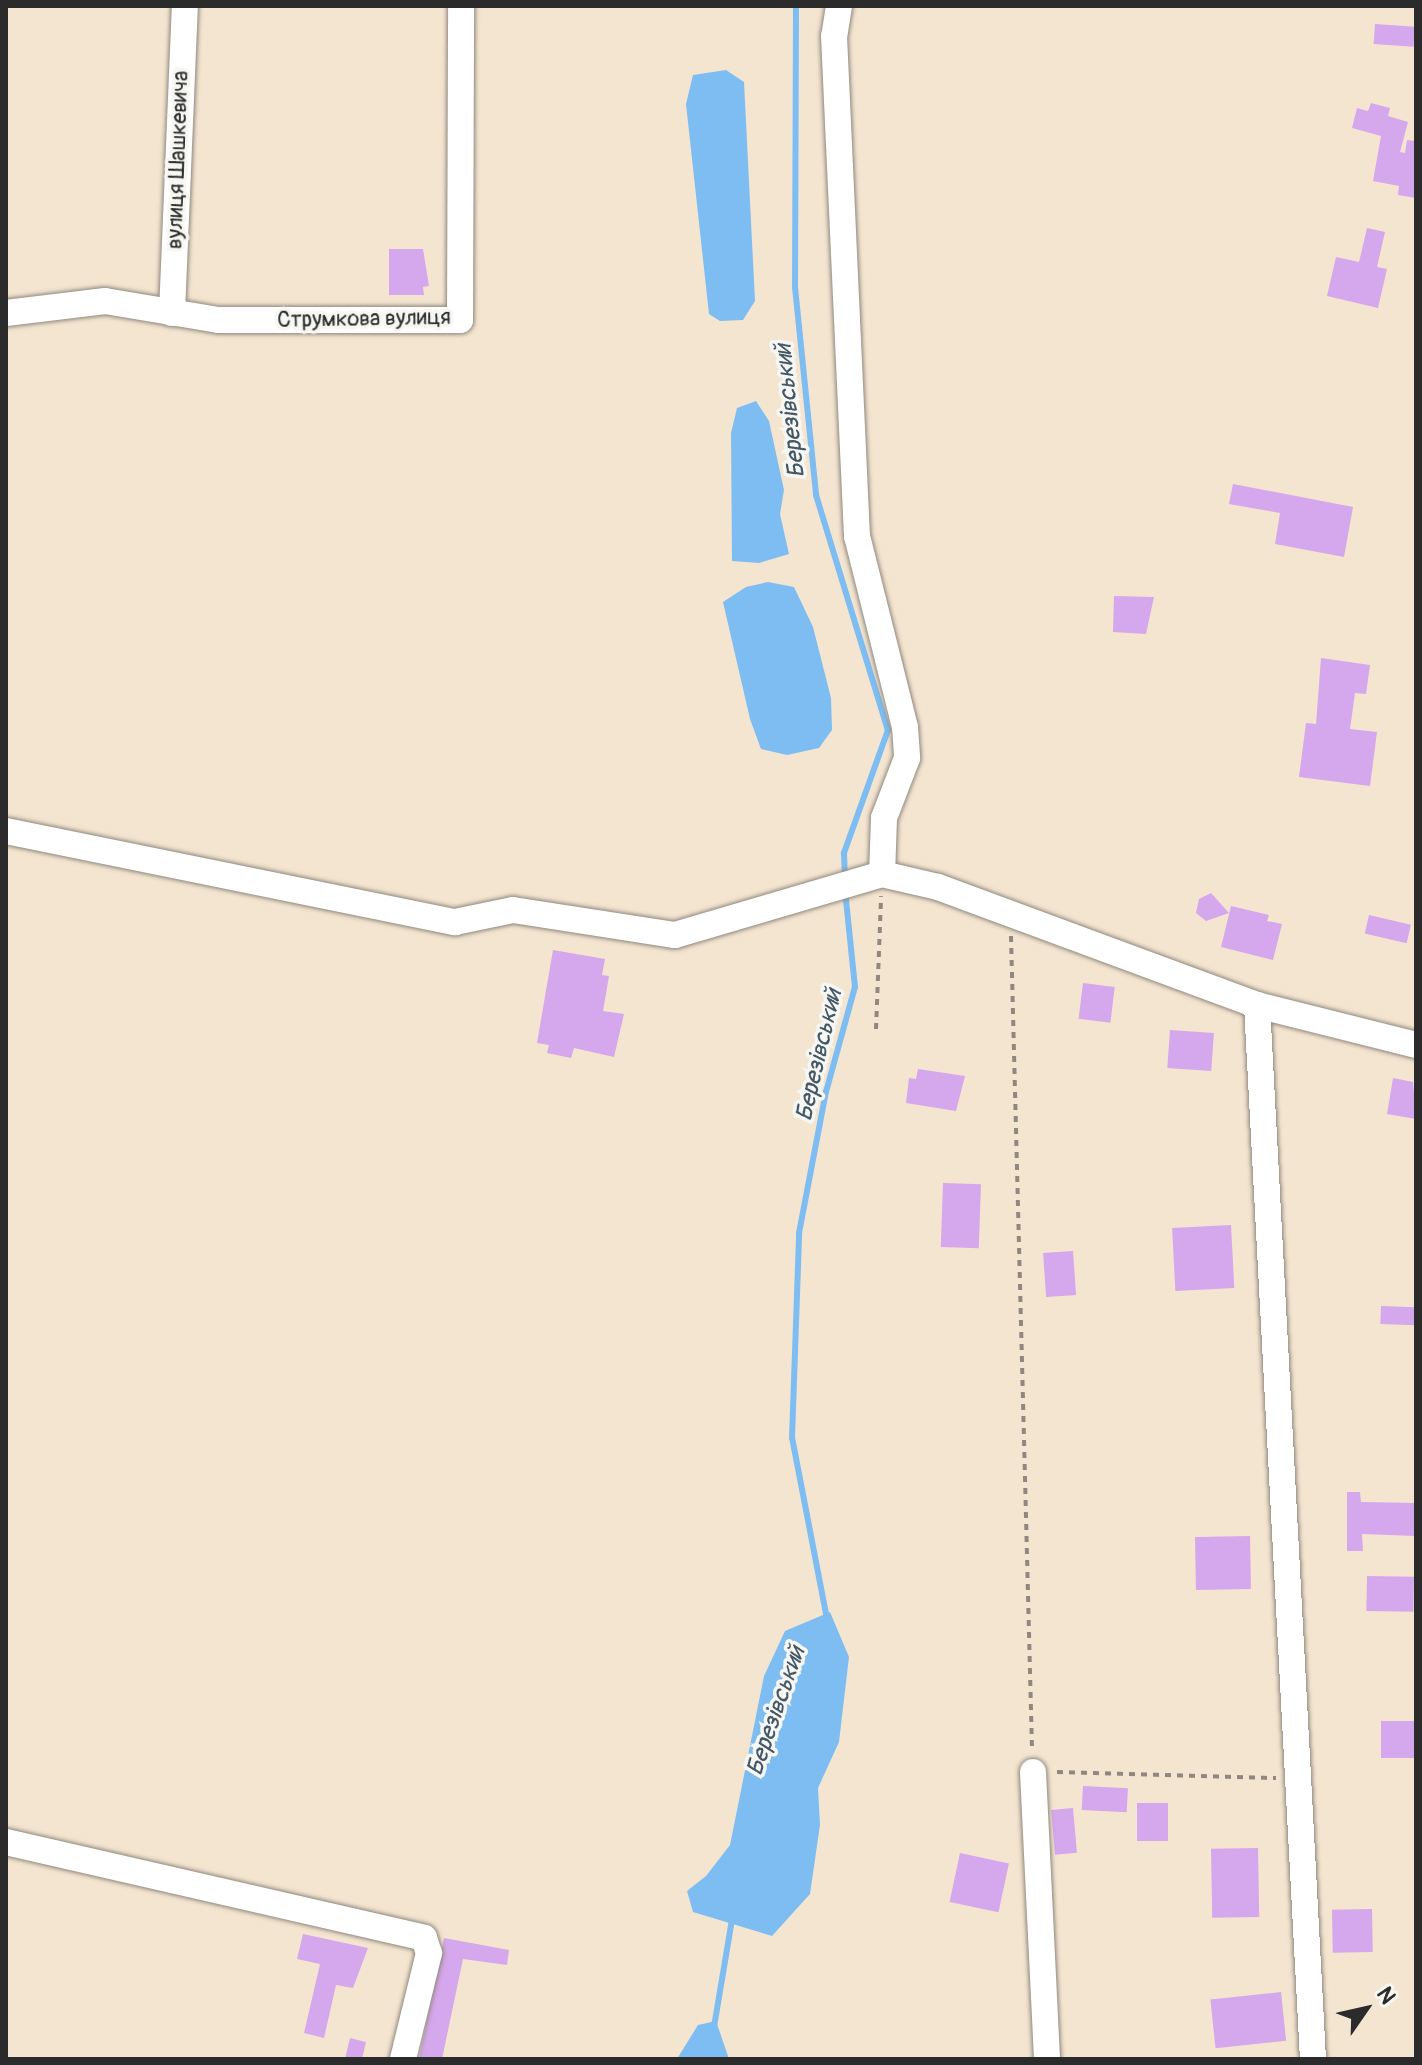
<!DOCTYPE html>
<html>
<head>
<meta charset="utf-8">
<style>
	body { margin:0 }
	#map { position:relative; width:1422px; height:2065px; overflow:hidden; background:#f4e5d1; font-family:Pangolin,sans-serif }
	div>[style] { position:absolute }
	.water>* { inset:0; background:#7ebdf2 }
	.stream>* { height:6px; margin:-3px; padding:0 3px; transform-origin:3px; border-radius:3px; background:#7ebdf2 }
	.building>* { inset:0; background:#d5a7ec; transform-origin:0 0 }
	.path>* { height:4px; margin-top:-2px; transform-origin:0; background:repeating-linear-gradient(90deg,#90887e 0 6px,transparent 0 12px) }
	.roads { filter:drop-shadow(0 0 2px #90887e) drop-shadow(0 0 2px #90887e) }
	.minor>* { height:26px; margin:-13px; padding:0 13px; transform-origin:13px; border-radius:13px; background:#fff }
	span { translate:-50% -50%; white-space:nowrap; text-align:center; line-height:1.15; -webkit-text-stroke:7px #f6f6f2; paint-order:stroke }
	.street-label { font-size:22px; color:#2b2b2b }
	.water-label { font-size:24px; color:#445767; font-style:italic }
	.frame { position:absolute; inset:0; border:8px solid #2b2b2b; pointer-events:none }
	.north { position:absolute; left:1326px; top:1969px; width:80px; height:80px; -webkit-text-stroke:6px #f6f6f2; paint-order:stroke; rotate:56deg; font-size:22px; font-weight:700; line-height:32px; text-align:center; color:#2b2b2b }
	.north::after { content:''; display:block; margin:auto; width:28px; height:36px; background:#2b2b2b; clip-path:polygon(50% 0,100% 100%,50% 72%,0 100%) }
</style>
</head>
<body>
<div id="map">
	<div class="water">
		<i style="clip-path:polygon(726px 70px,744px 82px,755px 301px,743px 320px,720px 321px,709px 314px,686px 104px,693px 75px)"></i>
		<i style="clip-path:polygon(756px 401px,769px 421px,784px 490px,780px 514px,789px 554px,759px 563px,732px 561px,731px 433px,737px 408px)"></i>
		<i style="clip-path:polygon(768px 582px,794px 587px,813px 627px,831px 698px,832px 730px,819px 748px,787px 755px,761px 749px,750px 719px,723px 602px,746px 587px)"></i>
		<i style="clip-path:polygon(830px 1612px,849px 1657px,839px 1742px,818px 1788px,820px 1825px,810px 1894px,772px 1936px,693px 1912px,687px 1891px,706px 1876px,730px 1845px,764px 1676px,785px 1631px)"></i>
		<i style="clip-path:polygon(716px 2021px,729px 2059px,677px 2059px,698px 2025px)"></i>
	</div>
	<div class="stream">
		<i style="left:796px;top:6px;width:281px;rotate:90.2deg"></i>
		<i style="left:795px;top:287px;width:209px;rotate:84.2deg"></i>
		<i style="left:816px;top:495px;width:246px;rotate:73deg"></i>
		<i style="left:888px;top:730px;width:131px;rotate:109.7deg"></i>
		<i style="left:844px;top:853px;width:26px;rotate:88deg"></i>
		<i style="left:827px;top:1619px;width:184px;rotate:-100.9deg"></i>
		<i style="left:792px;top:1438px;width:205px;rotate:-88deg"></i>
		<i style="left:799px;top:1233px;width:144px;rotate:-79.2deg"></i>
		<i style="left:826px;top:1092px;width:109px;rotate:-74.6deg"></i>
		<i style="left:855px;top:987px;width:98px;rotate:-95.9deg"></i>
		<i style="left:714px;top:2027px;width:109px;rotate:-80.5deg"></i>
	</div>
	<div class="building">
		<i style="left:1375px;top:24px;width:40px;height:20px;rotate:4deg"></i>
		<i style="clip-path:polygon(1371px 103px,1390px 108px,1388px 116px,1408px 122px,1400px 152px,1405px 153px,1407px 140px,1416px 141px,1416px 198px,1398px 195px,1399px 186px,1373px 181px,1381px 136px,1352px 128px,1357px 108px,1368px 111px)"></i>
		<i style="clip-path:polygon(1367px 228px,1385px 232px,1377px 267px,1387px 269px,1378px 308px,1327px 296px,1336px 257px,1359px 262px)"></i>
		<i style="clip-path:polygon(389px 249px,423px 249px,429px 286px,423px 287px,424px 295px,389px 295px)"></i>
		<i style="clip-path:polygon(1233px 484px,1353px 507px,1344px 557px,1275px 544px,1280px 513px,1229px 504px)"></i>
		<i style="clip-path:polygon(1114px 596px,1154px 597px,1146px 634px,1113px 632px)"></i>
		<i style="clip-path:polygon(1321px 658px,1370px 665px,1366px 694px,1355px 693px,1350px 729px,1377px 732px,1370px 786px,1299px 777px,1306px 723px,1316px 724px)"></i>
		<i style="clip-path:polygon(1211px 893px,1229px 913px,1206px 921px,1196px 913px,1199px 899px)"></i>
		<i style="clip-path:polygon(1231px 906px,1269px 915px,1267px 921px,1282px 924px,1273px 960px,1221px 947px)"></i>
		<i style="left:1369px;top:915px;width:43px;height:19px;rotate:13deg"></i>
		<i style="clip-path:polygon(553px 950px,605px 959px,602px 975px,609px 976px,603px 1011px,624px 1014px,614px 1057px,574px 1048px,571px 1058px,547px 1053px,549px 1045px,537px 1043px)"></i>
		<i style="left:1083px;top:983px;width:32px;height:36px;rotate:7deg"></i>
		<i style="left:1170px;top:1030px;width:44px;height:38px;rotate:4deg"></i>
		<i style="clip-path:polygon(918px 1069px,965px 1076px,956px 1111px,906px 1103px,909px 1078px,916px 1079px)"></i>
		<i style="clip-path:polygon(1393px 1078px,1413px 1082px,1416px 1119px,1387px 1114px)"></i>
		<i style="left:943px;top:1183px;width:38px;height:64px;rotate:2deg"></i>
		<i style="left:1231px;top:1225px;width:63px;height:59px;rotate:87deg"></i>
		<i style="left:1073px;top:1251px;width:44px;height:30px;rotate:86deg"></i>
		<i style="left:1381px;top:1306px;width:35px;height:18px;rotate:2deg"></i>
		<i style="clip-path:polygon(1347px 1492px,1360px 1492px,1361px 1502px,1416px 1503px,1416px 1536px,1362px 1534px,1363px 1551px,1347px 1551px)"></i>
		<i style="left:1250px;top:1536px;width:53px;height:55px;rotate:89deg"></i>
		<i style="left:1367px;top:1576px;width:47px;height:35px;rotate:1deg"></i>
		<i style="left:1416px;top:1721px;width:37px;height:35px;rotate:90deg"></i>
		<i style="left:1083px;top:1786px;width:45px;height:24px;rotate:3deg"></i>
		<i style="left:1137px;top:1803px;width:31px;height:38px"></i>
		<i style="left:1073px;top:1808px;width:45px;height:22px;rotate:85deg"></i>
		<i style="left:1258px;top:1848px;width:69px;height:47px;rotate:89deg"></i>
		<i style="left:960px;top:1853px;width:50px;height:50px;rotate:12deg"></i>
		<i style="left:1372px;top:1909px;width:43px;height:40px;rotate:89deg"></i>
		<i style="clip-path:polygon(303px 1934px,368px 1948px,353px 1988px,336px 1985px,324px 2038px,304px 2033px,320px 1964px,297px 1959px)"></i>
		<i style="clip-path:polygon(444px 1938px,509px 1950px,507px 1965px,463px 1959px,442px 2059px,419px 2059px)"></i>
		<i style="left:1281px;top:1992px;width:49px;height:71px;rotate:84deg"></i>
		<i style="clip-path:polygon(350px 2038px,366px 2042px,362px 2059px,345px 2059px)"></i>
	</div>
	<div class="path">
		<i style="left:1011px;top:936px;width:815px;rotate:88.52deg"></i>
		<i style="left:876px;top:1029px;width:133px;rotate:-87.8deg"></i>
		<i style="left:1057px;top:1772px;width:219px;rotate:1.6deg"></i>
	</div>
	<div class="roads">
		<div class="minor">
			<i style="left:839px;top:6px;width:30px;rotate:99deg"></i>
			<i style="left:834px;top:36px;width:501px;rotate:87.37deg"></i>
			<i style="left:857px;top:536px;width:197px;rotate:75.9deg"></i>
			<i style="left:905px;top:727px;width:31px;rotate:86deg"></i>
			<i style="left:907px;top:758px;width:64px;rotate:111deg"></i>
			<i style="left:884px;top:818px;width:56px;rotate:92deg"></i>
			<i style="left:6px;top:313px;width:100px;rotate:-6.9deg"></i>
			<i style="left:105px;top:301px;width:115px;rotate:9.5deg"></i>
			<i style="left:218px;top:320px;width:242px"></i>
			<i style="left:460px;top:320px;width:314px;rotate:-89.8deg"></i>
			<i style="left:172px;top:313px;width:307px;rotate:-87.6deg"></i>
			<i style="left:6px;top:831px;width:458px;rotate:11.5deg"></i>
			<i style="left:455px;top:922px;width:59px;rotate:-11.7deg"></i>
			<i style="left:513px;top:910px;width:164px;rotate:8.8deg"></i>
			<i style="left:675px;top:935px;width:216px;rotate:-16.4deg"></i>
			<i style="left:882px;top:874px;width:57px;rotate:13.1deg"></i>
			<i style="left:938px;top:887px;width:340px;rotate:20.3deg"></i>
			<i style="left:1257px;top:1005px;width:164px;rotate:14.1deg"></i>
			<i style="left:1257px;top:1005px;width:1055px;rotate:86.96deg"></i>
			<i style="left:1033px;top:1772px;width:287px;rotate:87.2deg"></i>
			<i style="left:6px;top:1842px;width:429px;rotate:12.9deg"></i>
			<i style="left:424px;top:1938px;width:16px;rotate:72deg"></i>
			<i style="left:429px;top:1953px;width:109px;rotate:103.8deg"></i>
		</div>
	</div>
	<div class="street-label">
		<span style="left:178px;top:160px;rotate:-88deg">вулиця Шашкевича</span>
		<span style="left:364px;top:319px;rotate:-1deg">Струмкова вулиця</span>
	</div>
	<div class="water-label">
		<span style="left:790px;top:411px;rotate:-96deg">Березівський</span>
		<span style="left:819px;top:1055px;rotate:-77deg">Березівський</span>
		<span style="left:776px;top:1711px;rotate:-71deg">Березівський</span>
	</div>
	<div class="frame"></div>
	<div class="north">N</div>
</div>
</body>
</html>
